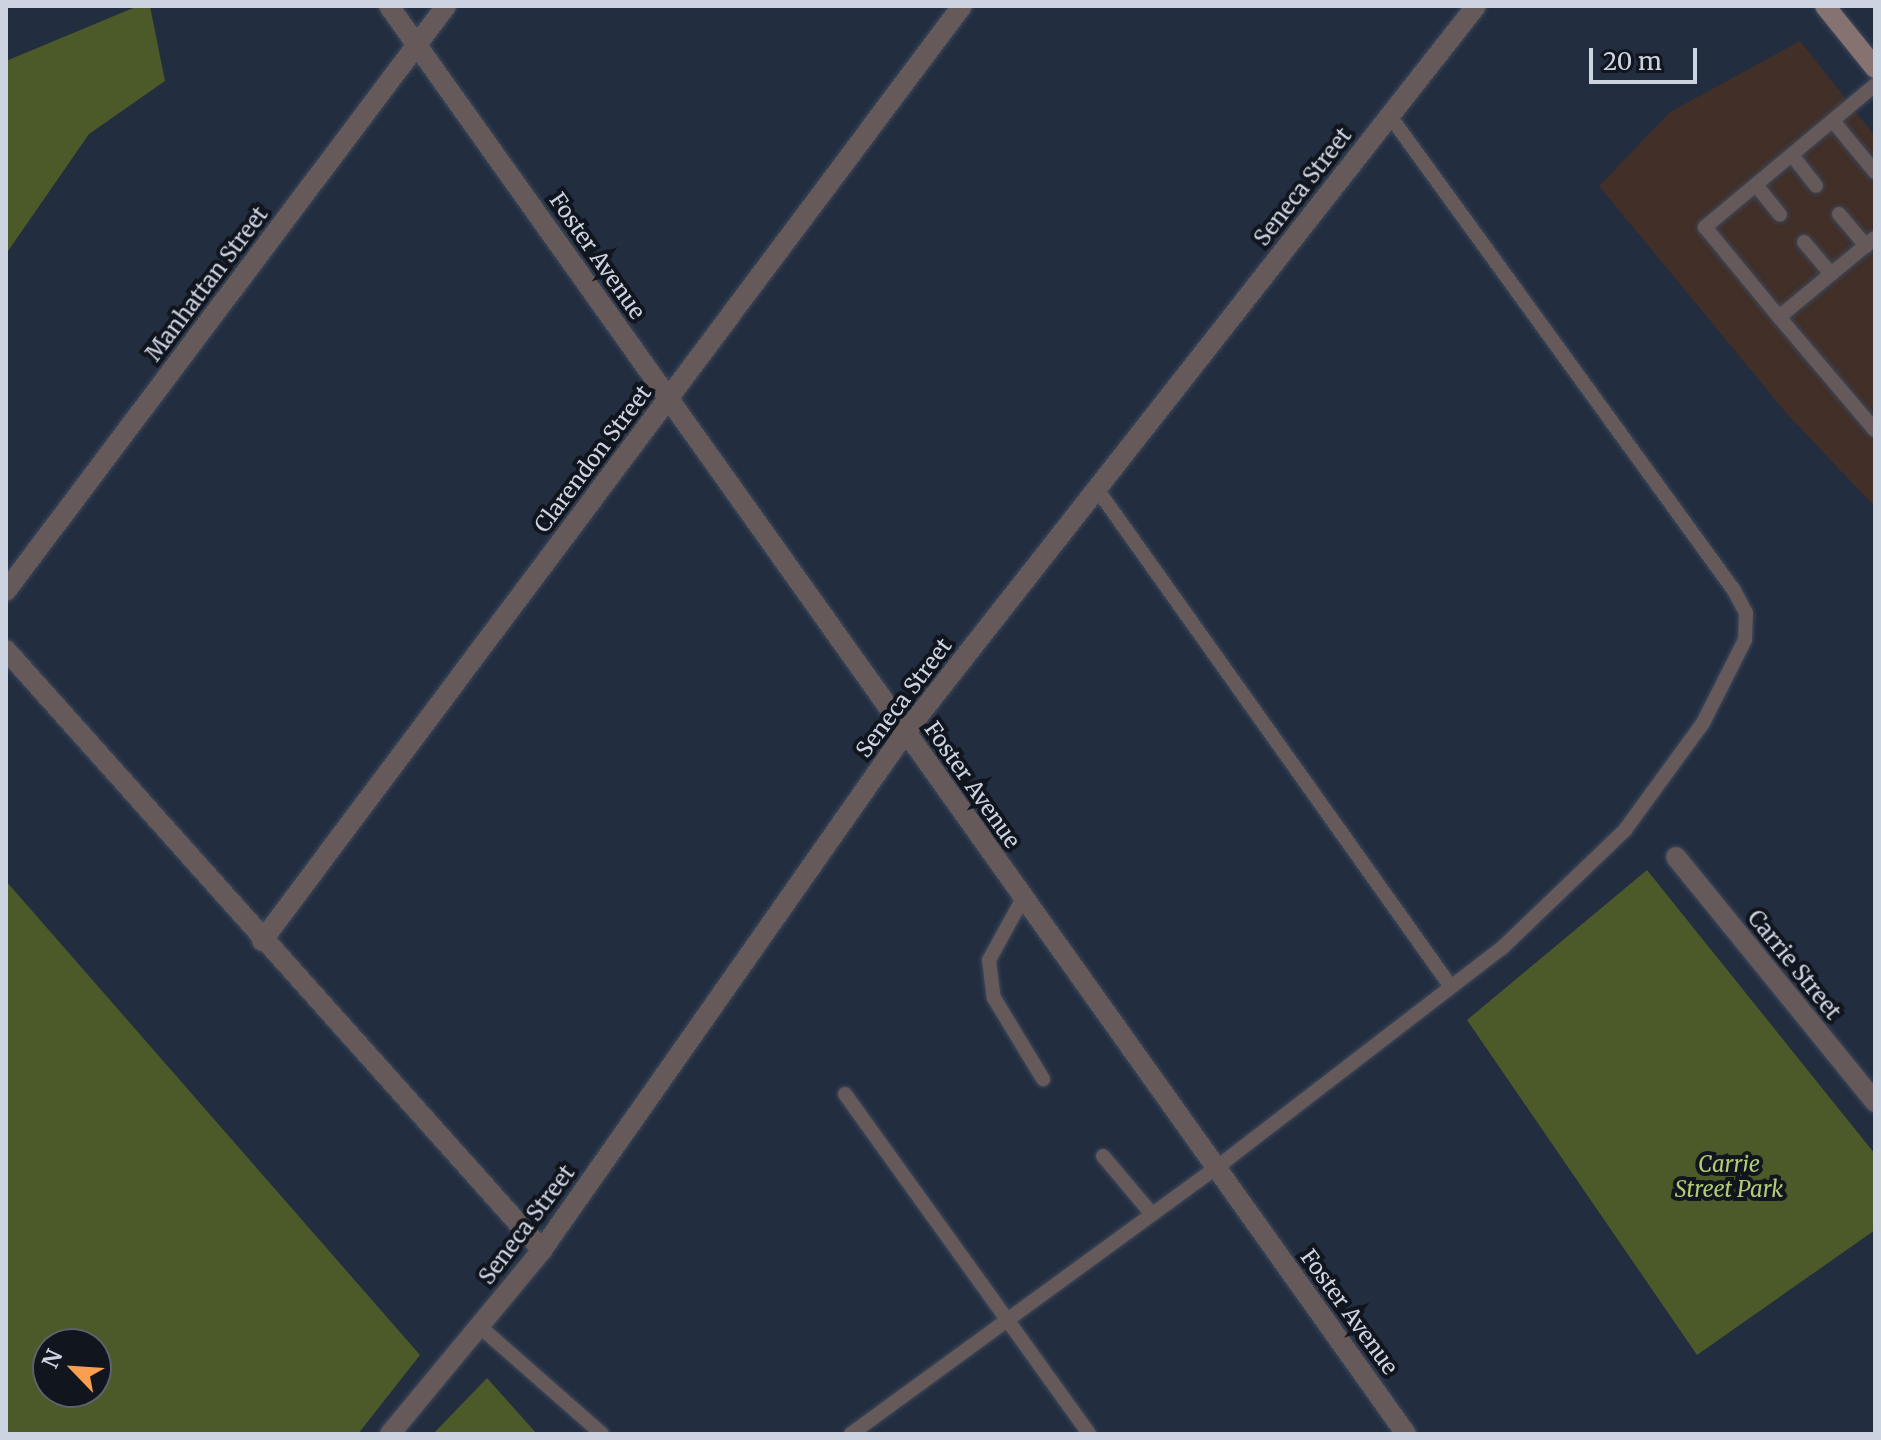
<!DOCTYPE html>
<html>
<head>
<meta charset="utf-8">
<style>
	body { margin:0 }
	#map { position:relative; width:1881px; height:1440px; overflow:hidden; background:#222d40; font-family:Merriweather,serif }
	div>[style] { position:absolute }
	.commercial>* { inset:0; background:#412f28 }
	.green>* { inset:0; background:#4c5928 }
	.roads { filter:drop-shadow(0 0 2px #3d485a) drop-shadow(0 0 2px #3d485a) }
	.lane>* { height:14px; margin:-7px; padding:0 7px; transform-origin:7px; border-radius:7px; background:#665959 }
	.street>* { height:20px; margin:-10px; padding:0 10px; transform-origin:10px; border-radius:10px; background:#665959 }
	.secondary>* { height:20px; margin:-10px; padding:0 10px; transform-origin:10px; border-radius:10px; background:#877272 }
	span { translate:-50% -50%; white-space:nowrap; text-align:center; line-height:1.15; -webkit-text-stroke:8px #10151e; paint-order:stroke }
	.street-label { font-size:22px; color:#cdd4e1 }
	.park-label { font-size:22px; color:#b3cc74; font-style:italic }
	.frame { position:absolute; inset:0; border:8px solid #cdd4e1; pointer-events:none }
	.north { position:absolute; left:32px; top:1328px; width:80px; height:80px; box-sizing:border-box; background:#10151e; border:2px solid #5c616c; border-radius:50%; rotate:295deg; font-size:22px; font-weight:700; line-height:32px; text-align:center; color:#cdd4e1 }
	.north::after { content:''; display:block; margin:auto; width:28px; height:36px; background:#fa9f4e; clip-path:polygon(50% 0,100% 100%,50% 72%,0 100%) }
	.scale { position:absolute; left:1589px; top:48px; width:108px; height:36px; box-sizing:border-box; border:4px solid #cdd4e1; border-top:0; padding-left:10px; font-size:24px; line-height:28px; white-space:nowrap; color:#cdd4e1; -webkit-text-stroke:6px #10151e; paint-order:stroke }
</style>
</head>
<body>
<div id="map">
	<div class="commercial">
		<i style="clip-path:polygon(1800px 41px,1875px 136px,1875px 507px,1787px 414px,1599px 186px,1670px 112px)"></i>
	</div>
	<div class="green">
		<i style="clip-path:polygon(138px 6px,150px 6px,165px 81px,89px 134px,6px 254px,6px 61px)"></i>
		<i style="clip-path:polygon(1647px 870px,1875px 1154px,1875px 1230px,1697px 1355px,1467px 1020px)"></i>
		<i style="clip-path:polygon(evenodd,6px 881px,420px 1355px,358px 1434px,6px 1434px,6px 881px,96px 1344px,96px 1392px,48px 1392px,48px 1344px,96px 1344px)"></i>
		<i style="clip-path:polygon(487px 1378px,537px 1434px,433px 1434px)"></i>
	</div>
	<div class="roads">
		<div class="lane">
			<i style="left:1875px;top:85px;width:222px;rotate:140.1deg"></i>
			<i style="left:1705px;top:227px;width:117px;rotate:50.6deg"></i>
			<i style="left:1779px;top:317px;width:124px;rotate:-39.5deg"></i>
			<i style="left:1833px;top:121px;width:66px;rotate:50.5deg"></i>
			<i style="left:1792px;top:155px;width:39px;rotate:52deg"></i>
			<i style="left:1756px;top:185px;width:38px;rotate:51deg"></i>
			<i style="left:1839px;top:214px;width:42px;rotate:49.8deg"></i>
			<i style="left:1804px;top:242px;width:42px;rotate:49.8deg"></i>
			<i style="left:1779px;top:317px;width:148px;rotate:49.7deg"></i>
			<i style="left:1097px;top:489px;width:611px;rotate:54.59deg"></i>
			<i style="left:1023px;top:898px;width:71px;rotate:118.7deg"></i>
			<i style="left:989px;top:960px;width:38px;rotate:83deg"></i>
			<i style="left:994px;top:998px;width:95px;rotate:58.8deg"></i>
			<i style="left:845px;top:1094px;width:418px;rotate:54.3deg"></i>
			<i style="left:1103px;top:1156px;width:75px;rotate:49.9deg"></i>
			<i style="left:478px;top:1325px;width:165px;rotate:41.3deg"></i>
			<i style="left:851px;top:1434px;width:452px;rotate:-36.1deg"></i>
			<i style="left:1216px;top:1168px;width:361px;rotate:-37.6deg"></i>
			<i style="left:1502px;top:948px;width:170px;rotate:-43.8deg"></i>
			<i style="left:1625px;top:830px;width:132px;rotate:-53.9deg"></i>
			<i style="left:1703px;top:723px;width:93px;rotate:-63.2deg"></i>
			<i style="left:1745px;top:640px;width:27px;rotate:-88deg"></i>
			<i style="left:1746px;top:613px;width:27px;rotate:-118deg"></i>
			<i style="left:1733px;top:589px;width:584px;rotate:-125.95deg"></i>
		</div>
		<div class="street">
			<i style="left:389px;top:6px;width:1753px;rotate:54.54deg"></i>
			<i style="left:6px;top:591px;width:732px;rotate:-53.05deg"></i>
			<i style="left:6px;top:650px;width:805px;rotate:48.22deg"></i>
			<i style="left:1676px;top:857px;width:316px;rotate:50.9deg"></i>
			<i style="left:262px;top:941px;width:1168px;rotate:-53.18deg"></i>
			<i style="left:390px;top:1434px;width:239px;rotate:-50.4deg"></i>
			<i style="left:542px;top:1250px;width:632px;rotate:-54.93deg"></i>
			<i style="left:905px;top:733px;width:924px;rotate:-51.85deg"></i>
		</div>
		<div class="secondary">
			<i style="left:1825px;top:6px;width:80px;rotate:51.1deg"></i>
		</div>
	</div>
	<div class="street-label">
		<span style="left:1303px;top:187px;rotate:-52deg">Seneca Street</span>
		<span style="left:597px;top:256px;rotate:55deg">Foster Avenue</span>
		<span style="left:207px;top:284px;rotate:-53deg">Manhattan Street</span>
		<span style="left:593px;top:459px;rotate:-53deg">Clarendon Street</span>
		<span style="left:904px;top:698px;rotate:-53deg">Seneca Street</span>
		<span style="left:972px;top:785px;rotate:55deg">Foster Avenue</span>
		<span style="left:1794px;top:965px;rotate:51deg">Carrie Street</span>
		<span style="left:527px;top:1225px;rotate:-53deg">Seneca Street</span>
		<span style="left:1349px;top:1312px;rotate:54deg">Foster Avenue</span>
	</div>
	<div class="park-label">
		<span style="left:1729px;top:1177px">Carrie<br>Street Park</span>
	</div>
	<div class="frame"></div>
	<div class="north">N</div>
	<div class="scale">20 m</div>
</div>
</body>
</html>
